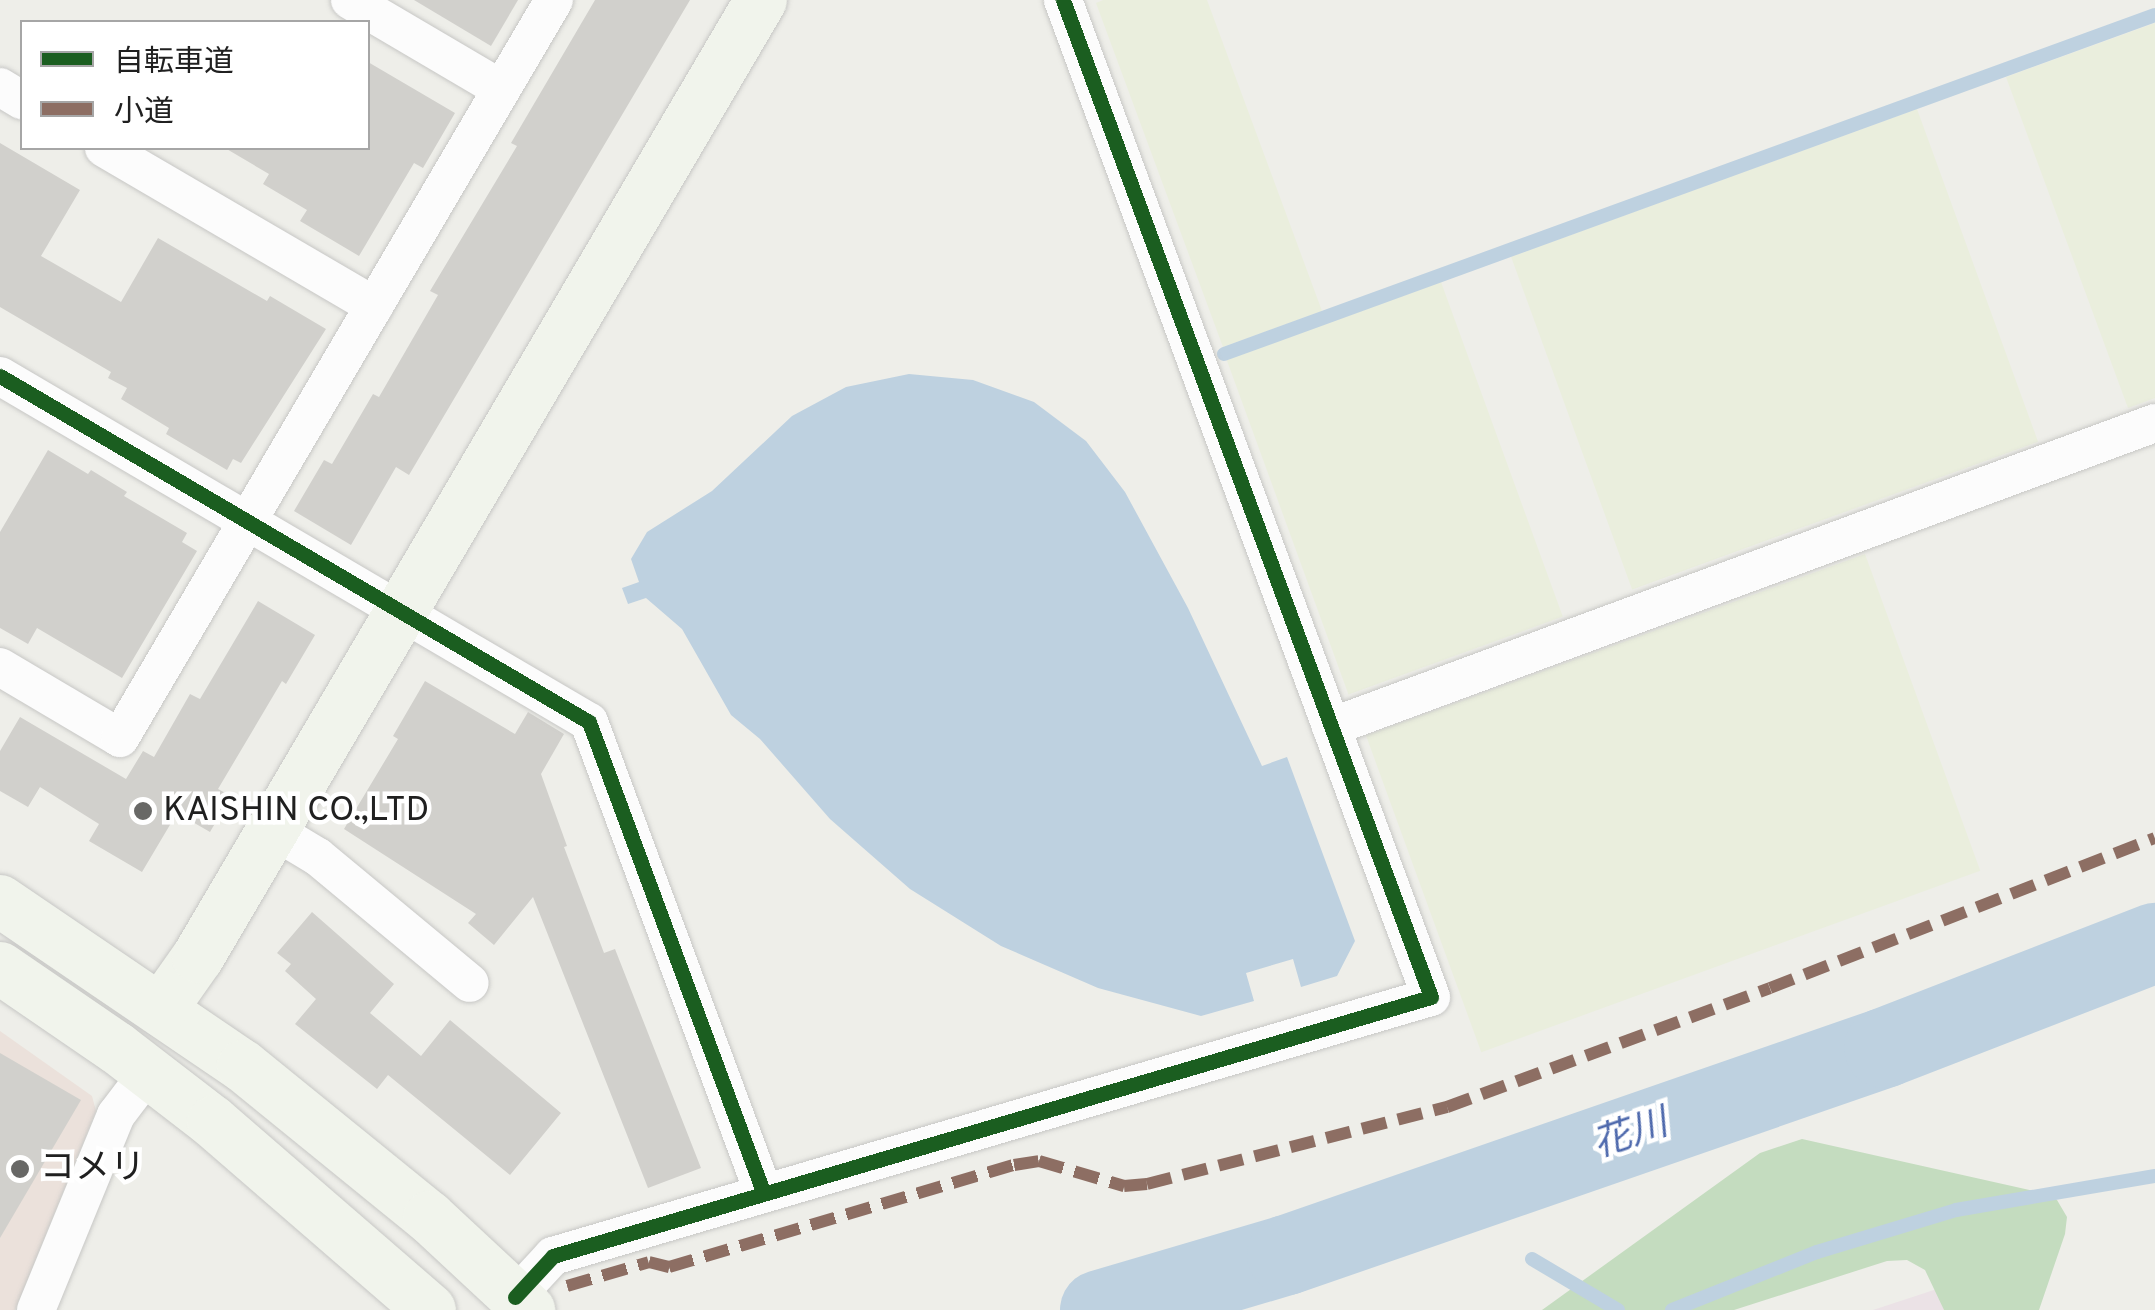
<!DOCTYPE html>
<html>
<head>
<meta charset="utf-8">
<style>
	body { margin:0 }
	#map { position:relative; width:2155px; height:1310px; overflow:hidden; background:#eeeee9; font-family:Overpass,"Noto Sans JP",sans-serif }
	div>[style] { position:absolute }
	.commercial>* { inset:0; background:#ebe1db }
	.industrial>* { inset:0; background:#ebe2e6 }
	.farmland>* { inset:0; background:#eaeedd; transform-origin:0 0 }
	.forest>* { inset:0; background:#c4dcbf }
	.water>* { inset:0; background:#bed1e0 }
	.stream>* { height:14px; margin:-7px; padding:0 7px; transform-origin:7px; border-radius:7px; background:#bed1e0 }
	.river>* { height:80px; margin:-40px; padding:0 40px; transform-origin:40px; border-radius:40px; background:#bed1e0 }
	.building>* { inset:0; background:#d1d0cc }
	.roads { filter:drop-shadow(0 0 2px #c7c7c5) drop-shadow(0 0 2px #c7c7c5) }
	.street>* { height:38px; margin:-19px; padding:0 19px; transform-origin:19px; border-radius:19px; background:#fcfcfc }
	.secondary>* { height:52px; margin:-26px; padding:0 26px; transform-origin:26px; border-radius:26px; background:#f1f4ec }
	.quiet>* { height:12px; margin-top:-6px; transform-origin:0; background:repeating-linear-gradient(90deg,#8d6e63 0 25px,transparent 0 37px) }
	.cycleway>* { height:15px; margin:-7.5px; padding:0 7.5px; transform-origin:7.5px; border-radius:7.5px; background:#1b5e20 }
	.dots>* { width:28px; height:28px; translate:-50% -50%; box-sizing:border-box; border:5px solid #fff; border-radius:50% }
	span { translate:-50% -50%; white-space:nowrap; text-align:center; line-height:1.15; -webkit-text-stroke:9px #fff; paint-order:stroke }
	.poi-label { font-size:35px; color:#202020 }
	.left { translate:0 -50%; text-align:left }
	.water-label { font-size:38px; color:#4f6aad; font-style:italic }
	.legend { position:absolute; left:20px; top:20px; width:350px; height:130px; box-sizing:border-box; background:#fff; border:2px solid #a6a6a6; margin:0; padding:12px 18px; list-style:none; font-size:30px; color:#202020 }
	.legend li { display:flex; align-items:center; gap:20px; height:50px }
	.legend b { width:50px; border:2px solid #a6a6a6 }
</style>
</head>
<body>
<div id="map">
	<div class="commercial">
		<i style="clip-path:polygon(0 1031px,92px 1096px,96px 1111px,15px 1310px,0 1310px)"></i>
	</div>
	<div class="industrial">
		<i style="clip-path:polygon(1937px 1289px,1944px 1310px,1873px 1310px)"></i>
	</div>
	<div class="farmland">
		<i style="clip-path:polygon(1103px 0,1207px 0,1322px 311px,1223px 347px,1096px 3px)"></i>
		<i style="clip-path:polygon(2155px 23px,2155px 398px,2128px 408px,2006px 77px)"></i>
		<i style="left:1917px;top:109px;width:354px;height:432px;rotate:70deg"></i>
		<i style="left:1441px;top:282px;width:356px;height:228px;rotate:70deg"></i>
		<i style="left:1865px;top:554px;width:337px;height:531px;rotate:70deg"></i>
	</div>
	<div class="forest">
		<i style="clip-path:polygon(1802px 1139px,2039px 1192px,2057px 1200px,2067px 1217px,2065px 1234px,2039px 1310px,1944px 1310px,1925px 1270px,1907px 1260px,1887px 1261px,1734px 1310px,1542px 1310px,1760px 1153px)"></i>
	</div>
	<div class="water">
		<i style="clip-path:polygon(909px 374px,973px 380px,1034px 402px,1086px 441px,1125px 492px,1188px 608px,1262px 766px,1287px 757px,1355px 941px,1337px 976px,1301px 987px,1293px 959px,1246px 973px,1254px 1001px,1201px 1016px,1098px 988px,1001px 946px,910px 889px,830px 819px,760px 739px,731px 715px,682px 629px,646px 598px,628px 604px,622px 588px,639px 582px,631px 559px,647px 532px,712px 491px,792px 416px,846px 387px)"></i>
	</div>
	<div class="stream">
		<i style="left:1224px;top:354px;width:991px;rotate:-20.01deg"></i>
		<i style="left:1532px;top:1259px;width:100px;rotate:30.7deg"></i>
		<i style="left:1672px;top:1310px;width:156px;rotate:-21.8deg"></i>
		<i style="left:1817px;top:1252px;width:145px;rotate:-16.8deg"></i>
		<i style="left:1956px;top:1210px;width:202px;rotate:-9.7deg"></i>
	</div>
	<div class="river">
		<i style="left:1100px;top:1310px;width:195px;rotate:-16.4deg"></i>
		<i style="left:1287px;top:1255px;width:632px;rotate:-19.12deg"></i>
		<i style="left:1884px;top:1048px;width:291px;rotate:-21.2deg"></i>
	</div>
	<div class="building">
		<i style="clip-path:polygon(414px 0,518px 0,491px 46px)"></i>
		<i style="clip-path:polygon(595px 0,690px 0,409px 475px,396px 467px,351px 545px,294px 511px,324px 460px,332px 464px,373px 394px,379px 397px,438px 295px,430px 291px,517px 146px,511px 143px)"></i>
		<i style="clip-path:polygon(368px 62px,455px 113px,423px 168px,414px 163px,359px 256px,300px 221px,307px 210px,263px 184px,269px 174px,225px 148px,368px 148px)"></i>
		<i style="clip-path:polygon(0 143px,80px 190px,41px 256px,121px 302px,158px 238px,267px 301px,270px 296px,326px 329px,241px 463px,233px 459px,227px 470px,166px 434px,169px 428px,121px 399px,127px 388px,108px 378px,111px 372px,0 307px)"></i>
		<i style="clip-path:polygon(48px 450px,88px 474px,91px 470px,127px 492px,124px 496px,187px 533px,182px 542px,197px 551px,122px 678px,37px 628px,28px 644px,0 628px,0 532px)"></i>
		<i style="clip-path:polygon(258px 601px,315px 635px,286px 684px,282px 681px,218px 789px,231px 796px,210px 832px,177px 813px,142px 872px,89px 841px,99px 824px,40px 787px,28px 807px,0 791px,0 751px,20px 717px,126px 779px,143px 751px,154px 757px,190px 694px,200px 699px)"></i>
		<i style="clip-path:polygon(425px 681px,515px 734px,528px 712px,564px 734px,541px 774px,567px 846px,564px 847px,604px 953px,615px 949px,701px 1168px,648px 1188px,533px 897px,494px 945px,468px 923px,476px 914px,344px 829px,398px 739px,393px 736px)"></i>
		<i style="clip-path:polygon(312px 912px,394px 984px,370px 1013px,421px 1056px,450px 1020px,561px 1113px,510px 1175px,388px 1075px,377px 1089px,295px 1024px,316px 999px,285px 971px,291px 964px,277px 953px)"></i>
		<i style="clip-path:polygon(0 1053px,81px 1100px,0 1238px)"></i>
	</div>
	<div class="roads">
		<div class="street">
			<i style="left:350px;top:0;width:175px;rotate:30.5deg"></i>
			<i style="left:0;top:87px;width:26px;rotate:31deg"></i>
			<i style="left:104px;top:148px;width:313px;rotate:30.3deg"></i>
			<i style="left:0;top:376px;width:683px;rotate:30.43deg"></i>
			<i style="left:589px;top:722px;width:503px;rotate:69.66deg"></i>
			<i style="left:0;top:667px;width:139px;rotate:30.6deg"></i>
			<i style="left:120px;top:738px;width:856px;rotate:-59.54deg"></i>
			<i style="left:1331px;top:727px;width:878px;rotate:-20.25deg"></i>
			<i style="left:273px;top:830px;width:52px;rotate:31deg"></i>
			<i style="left:318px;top:857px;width:197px;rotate:39.7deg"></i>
			<i style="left:515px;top:1297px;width:56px;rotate:-47.2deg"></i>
			<i style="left:553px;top:1256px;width:915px;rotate:-16.44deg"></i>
			<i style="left:1431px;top:997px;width:1063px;rotate:-110.26deg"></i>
			<i style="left:36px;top:1310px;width:211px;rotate:-67.7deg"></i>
			<i style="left:116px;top:1115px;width:53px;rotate:-52.7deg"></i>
		</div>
		<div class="secondary">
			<i style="left:0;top:901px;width:294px;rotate:34.2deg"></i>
			<i style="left:243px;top:1066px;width:240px;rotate:39.1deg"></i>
			<i style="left:429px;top:1217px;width:137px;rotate:42.9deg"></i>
			<i style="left:0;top:968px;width:142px;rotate:34.4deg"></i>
			<i style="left:117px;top:1048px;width:121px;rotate:37.6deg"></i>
			<i style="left:213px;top:1122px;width:287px;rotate:40.9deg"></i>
			<i style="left:162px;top:1008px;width:62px;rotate:-54.8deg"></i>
			<i style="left:198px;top:957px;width:1110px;rotate:-59.53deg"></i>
		</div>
	</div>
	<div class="quiet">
		<i style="left:567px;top:1286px;width:85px;rotate:-16.3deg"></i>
		<i style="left:649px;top:1262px;width:21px;rotate:14deg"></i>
		<i style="left:669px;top:1267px;width:360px;rotate:-16.5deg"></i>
		<i style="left:1014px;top:1165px;width:25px;rotate:-9deg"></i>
		<i style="left:1039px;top:1161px;width:89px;rotate:16.4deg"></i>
		<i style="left:1124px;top:1186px;width:23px;rotate:-5deg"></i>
		<i style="left:1147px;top:1184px;width:310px;rotate:-14.4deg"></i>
		<i style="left:1447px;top:1107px;width:344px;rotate:-20.2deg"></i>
		<i style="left:1770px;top:988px;width:413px;rotate:-21.3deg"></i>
	</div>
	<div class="cycleway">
		<i style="left:0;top:376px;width:683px;rotate:30.43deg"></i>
		<i style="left:589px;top:722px;width:503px;rotate:69.66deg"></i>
		<i style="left:515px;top:1297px;width:56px;rotate:-47.2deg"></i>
		<i style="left:553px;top:1256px;width:915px;rotate:-16.44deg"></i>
		<i style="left:1431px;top:997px;width:1063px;rotate:-110.26deg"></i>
	</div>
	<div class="dots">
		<i style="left:143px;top:811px;background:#686866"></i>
		<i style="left:20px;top:1169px;background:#686866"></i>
	</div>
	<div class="poi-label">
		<span class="left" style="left:163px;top:811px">KAISHIN CO.,LTD</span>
		<span class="left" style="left:40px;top:1169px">コメリ</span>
	</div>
	<div class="water-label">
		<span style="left:1631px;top:1136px;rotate:-19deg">花川</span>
	</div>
	<ul class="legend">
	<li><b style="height:12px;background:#1b5e20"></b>自転車道</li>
	<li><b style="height:12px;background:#8d6e63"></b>小道</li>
	</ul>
</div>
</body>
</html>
